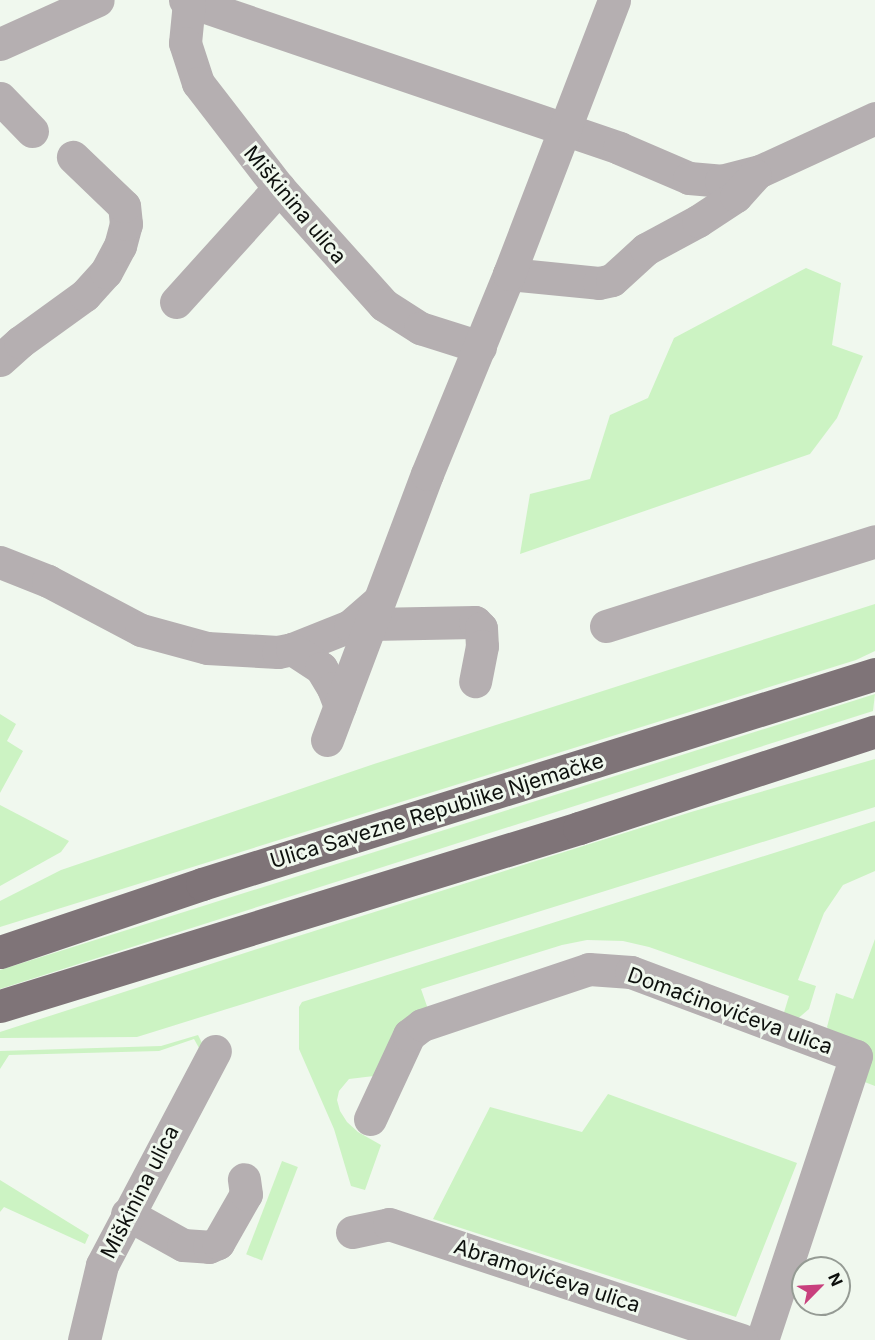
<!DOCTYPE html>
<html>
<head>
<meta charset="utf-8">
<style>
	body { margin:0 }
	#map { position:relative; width:875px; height:1340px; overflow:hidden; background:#f0f8ee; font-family:Inter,sans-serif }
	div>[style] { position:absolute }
	.green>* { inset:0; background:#ccf3c3; transform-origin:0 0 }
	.minor>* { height:33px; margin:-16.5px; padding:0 16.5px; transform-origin:16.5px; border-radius:16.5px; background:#b5afb1 }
	.major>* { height:33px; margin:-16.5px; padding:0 16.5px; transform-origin:16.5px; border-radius:16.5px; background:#7f7478 }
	span { translate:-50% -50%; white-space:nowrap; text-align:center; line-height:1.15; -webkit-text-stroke:6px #f0f8ee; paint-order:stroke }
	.street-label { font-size:21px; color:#0d100d }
	.north { position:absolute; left:791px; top:1256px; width:60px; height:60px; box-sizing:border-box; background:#f0f8ee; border:2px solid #959b94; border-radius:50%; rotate:66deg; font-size:16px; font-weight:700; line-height:24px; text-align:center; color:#0d100d }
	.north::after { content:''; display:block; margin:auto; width:21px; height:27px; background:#c8407d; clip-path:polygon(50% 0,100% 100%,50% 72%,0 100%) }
</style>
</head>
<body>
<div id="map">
	<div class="green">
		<i style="clip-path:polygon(806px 268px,841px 283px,832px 345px,863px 356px,837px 418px,810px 454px,520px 554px,530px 494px,590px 479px,610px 415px,648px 398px,674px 338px)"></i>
		<i style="clip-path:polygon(875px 604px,875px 651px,856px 660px,0 927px,0 901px,61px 870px,374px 764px)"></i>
		<i style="clip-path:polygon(875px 694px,873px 711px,0 989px,0 970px)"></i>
		<i style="clip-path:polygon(0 714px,16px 724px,7px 741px,23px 751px,0 793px)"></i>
		<i style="clip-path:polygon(875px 759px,875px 807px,862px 811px,137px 1037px,0 1038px,0 1032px,254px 950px,691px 812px)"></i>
		<i style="clip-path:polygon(0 805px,69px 841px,61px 852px,0 886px)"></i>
		<i style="clip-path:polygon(875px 821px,875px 871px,843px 885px,824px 913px,798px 980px,816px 986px,809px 1009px,795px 1021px,782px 1019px,789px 996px,649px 947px,623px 941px,587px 940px,562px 945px,421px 989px,429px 1012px,374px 1076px,349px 1079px,339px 1091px,337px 1100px,340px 1111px,347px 1122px,358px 1132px,381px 1145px,365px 1190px,351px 1186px,334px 1129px,299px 1049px,299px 1007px,302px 1002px)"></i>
		<i style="clip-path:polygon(875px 939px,875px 1086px,862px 1081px,827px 1027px,836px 993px,853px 999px)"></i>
		<i style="clip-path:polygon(198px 1035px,202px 1043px,199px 1048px,194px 1039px,159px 1051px,9px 1055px,0 1069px,0 1051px,161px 1046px)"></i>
		<i style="clip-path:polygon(608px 1094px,797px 1163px,736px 1317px,433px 1219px,490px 1107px,582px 1132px)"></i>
		<i style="left:282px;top:1161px;width:17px;height:100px;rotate:21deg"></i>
		<i style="clip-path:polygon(0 1180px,89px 1235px,85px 1244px,4px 1207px,0 1212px)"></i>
	</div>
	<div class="minor">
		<i style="left:185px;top:0;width:459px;rotate:18.8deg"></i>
		<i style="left:619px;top:148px;width:76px;rotate:23.2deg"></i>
		<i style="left:689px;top:178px;width:32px;rotate:5deg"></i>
		<i style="left:721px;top:181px;width:40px;rotate:-14.4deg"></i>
		<i style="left:760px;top:171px;width:127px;rotate:-24.7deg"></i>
		<i style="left:189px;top:2px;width:41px;rotate:95.6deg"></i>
		<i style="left:185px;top:43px;width:42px;rotate:72deg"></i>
		<i style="left:198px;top:83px;width:133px;rotate:52.4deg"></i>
		<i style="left:279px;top:188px;width:157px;rotate:48.1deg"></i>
		<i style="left:384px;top:305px;width:43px;rotate:32.6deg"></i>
		<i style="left:420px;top:328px;width:63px;rotate:17.6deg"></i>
		<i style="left:0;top:44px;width:107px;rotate:-24.2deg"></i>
		<i style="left:0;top:98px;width:46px;rotate:45.9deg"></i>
		<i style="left:509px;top:274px;width:90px;rotate:5.7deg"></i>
		<i style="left:599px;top:283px;width:13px;rotate:-13deg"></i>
		<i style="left:612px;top:280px;width:46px;rotate:-42.4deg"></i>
		<i style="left:646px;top:249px;width:59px;rotate:-28.3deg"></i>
		<i style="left:698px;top:221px;width:45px;rotate:-33.3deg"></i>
		<i style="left:736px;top:196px;width:28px;rotate:-48deg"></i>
		<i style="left:176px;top:302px;width:154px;rotate:-47.9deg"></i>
		<i style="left:0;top:360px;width:27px;rotate:-42deg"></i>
		<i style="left:20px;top:342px;width:80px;rotate:-35.9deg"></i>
		<i style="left:85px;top:295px;width:31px;rotate:-48deg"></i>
		<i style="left:106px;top:272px;width:30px;rotate:-62deg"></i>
		<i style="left:120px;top:246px;width:23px;rotate:-75deg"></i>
		<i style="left:126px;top:224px;width:18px;rotate:-96deg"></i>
		<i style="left:124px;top:206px;width:71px;rotate:-136.1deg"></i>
		<i style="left:0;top:562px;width:52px;rotate:21.6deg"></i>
		<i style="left:48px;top:581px;width:105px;rotate:27.8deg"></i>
		<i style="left:141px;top:630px;width:68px;rotate:15.3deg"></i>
		<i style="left:207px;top:648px;width:71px;rotate:3.2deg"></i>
		<i style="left:278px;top:652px;width:14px;rotate:-12deg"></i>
		<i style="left:292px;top:649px;width:62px;rotate:-21.6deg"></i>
		<i style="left:350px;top:626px;width:38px;rotate:-41deg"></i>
		<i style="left:371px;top:624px;width:104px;rotate:-1.1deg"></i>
		<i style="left:475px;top:622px;width:8px;rotate:45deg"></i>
		<i style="left:481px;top:628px;width:18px;rotate:87deg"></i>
		<i style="left:482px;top:646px;width:36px;rotate:101deg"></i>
		<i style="left:606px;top:626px;width:282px;rotate:-17.5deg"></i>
		<i style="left:292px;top:649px;width:35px;rotate:33deg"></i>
		<i style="left:321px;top:668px;width:23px;rotate:59deg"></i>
		<i style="left:333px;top:688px;width:19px;rotate:69deg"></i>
		<i style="left:327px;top:740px;width:284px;rotate:-69.4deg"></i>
		<i style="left:427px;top:474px;width:216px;rotate:-67.7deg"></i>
		<i style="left:509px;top:274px;width:293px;rotate:-69deg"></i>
		<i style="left:370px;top:1119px;width:93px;rotate:-65.1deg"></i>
		<i style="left:409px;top:1035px;width:16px;rotate:-38deg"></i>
		<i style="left:422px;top:1025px;width:176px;rotate:-18.5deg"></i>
		<i style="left:589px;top:969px;width:42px;rotate:4.1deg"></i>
		<i style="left:631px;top:972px;width:240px;rotate:20.5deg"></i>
		<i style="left:856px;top:1056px;width:299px;rotate:108.3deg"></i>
		<i style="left:127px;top:1214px;width:64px;rotate:29deg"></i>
		<i style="left:183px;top:1245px;width:26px;rotate:4deg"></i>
		<i style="left:209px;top:1247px;width:10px;rotate:-24deg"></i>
		<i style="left:218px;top:1243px;width:56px;rotate:-60.3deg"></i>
		<i style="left:246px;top:1194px;width:15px;rotate:-98deg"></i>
		<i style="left:352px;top:1232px;width:38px;rotate:-12deg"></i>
		<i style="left:389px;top:1224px;width:371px;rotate:18.2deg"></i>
		<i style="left:84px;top:1340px;width:77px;rotate:-76.5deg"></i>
		<i style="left:102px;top:1265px;width:242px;rotate:-62.2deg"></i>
	</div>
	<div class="major">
		<i style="left:0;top:952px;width:213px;rotate:-18.6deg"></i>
		<i style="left:202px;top:884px;width:705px;rotate:-17.33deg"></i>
		<i style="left:0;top:1006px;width:606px;rotate:-17.09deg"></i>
		<i style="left:579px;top:828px;width:311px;rotate:-18.1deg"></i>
	</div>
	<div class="street-label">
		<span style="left:295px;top:205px;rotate:50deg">Miškinina ulica</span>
		<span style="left:437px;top:811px;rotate:-17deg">Ulica Savezne Republike Njemačke</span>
		<span style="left:730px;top:1011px;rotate:20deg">Domaćinovićeva ulica</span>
		<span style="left:140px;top:1192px;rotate:-63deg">Miškinina ulica</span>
		<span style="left:547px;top:1276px;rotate:18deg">Abramovićeva ulica</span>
	</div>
	<div class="north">N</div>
</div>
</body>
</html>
